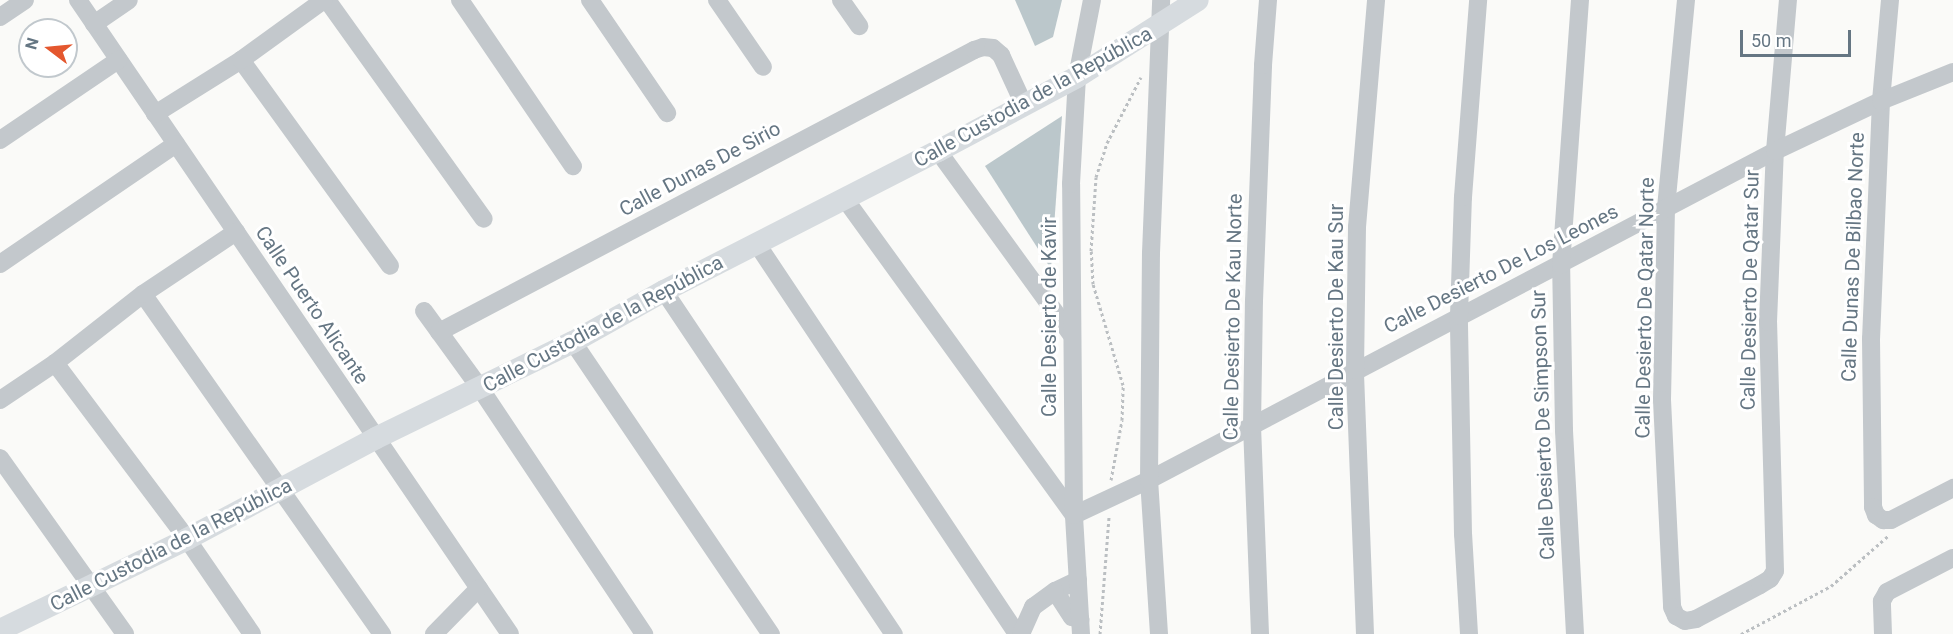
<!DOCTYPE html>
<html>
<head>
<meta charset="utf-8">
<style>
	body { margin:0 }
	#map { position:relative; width:1953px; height:634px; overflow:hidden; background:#fafaf8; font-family:Roboto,sans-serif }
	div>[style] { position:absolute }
	.water>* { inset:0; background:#bbc7cb }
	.path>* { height:3px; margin-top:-1.5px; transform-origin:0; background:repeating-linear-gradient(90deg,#bbbfc2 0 3px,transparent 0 6px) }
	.minor>* { height:18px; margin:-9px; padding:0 9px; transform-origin:9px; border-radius:9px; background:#c3c8cc }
	.major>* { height:22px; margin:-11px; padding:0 11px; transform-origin:11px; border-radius:11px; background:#d6dbdf }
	span { translate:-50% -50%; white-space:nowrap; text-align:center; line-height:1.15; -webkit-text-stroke:6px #fff; paint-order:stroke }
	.street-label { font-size:20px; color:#657683 }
	.north { position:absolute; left:18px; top:18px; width:60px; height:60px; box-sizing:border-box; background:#fff; border:2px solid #c1c8cd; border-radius:50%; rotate:286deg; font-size:16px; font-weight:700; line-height:24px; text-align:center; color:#657683 }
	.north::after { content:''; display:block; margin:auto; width:21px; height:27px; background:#e4572e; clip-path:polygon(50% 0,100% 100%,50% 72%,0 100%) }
	.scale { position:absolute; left:1740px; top:30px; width:111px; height:27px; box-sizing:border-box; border:3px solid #657683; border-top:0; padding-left:8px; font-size:18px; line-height:21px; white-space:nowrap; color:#657683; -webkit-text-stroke:4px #fff; paint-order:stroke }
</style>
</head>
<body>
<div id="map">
	<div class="water">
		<i style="clip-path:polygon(1015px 0,1062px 0,1053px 37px,1035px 46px)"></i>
		<i style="clip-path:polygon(1062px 116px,1051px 269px,985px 166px)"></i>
	</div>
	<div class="path">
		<i style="left:1111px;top:480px;width:61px;rotate:-79.6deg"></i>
		<i style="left:1122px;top:420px;width:35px;rotate:-88deg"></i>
		<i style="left:1123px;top:385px;width:105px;rotate:-106.5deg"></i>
		<i style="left:1093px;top:284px;width:33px;rotate:-93deg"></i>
		<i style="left:1091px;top:251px;width:74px;rotate:-86.1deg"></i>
		<i style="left:1096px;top:177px;width:36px;rotate:-72deg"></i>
		<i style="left:1107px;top:143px;width:74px;rotate:-62.7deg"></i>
		<i style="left:1100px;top:634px;width:118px;rotate:-85.6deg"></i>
		<i style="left:1741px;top:634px;width:102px;rotate:-28.1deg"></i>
		<i style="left:1831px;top:586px;width:76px;rotate:-41.3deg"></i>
	</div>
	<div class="minor">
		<i style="left:78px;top:0;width:767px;rotate:55.73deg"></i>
		<i style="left:327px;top:0;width:269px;rotate:54.4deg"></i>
		<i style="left:460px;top:0;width:201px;rotate:55.8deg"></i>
		<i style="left:590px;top:0;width:137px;rotate:55.7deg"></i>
		<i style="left:717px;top:0;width:81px;rotate:55.5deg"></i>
		<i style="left:841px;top:0;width:32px;rotate:55deg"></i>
		<i style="left:1686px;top:0;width:209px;rotate:95.5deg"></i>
		<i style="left:1666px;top:208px;width:192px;rotate:91.2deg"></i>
		<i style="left:1662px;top:400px;width:207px;rotate:87.2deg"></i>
		<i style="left:1672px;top:607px;width:10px;rotate:66deg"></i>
		<i style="left:1676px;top:616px;width:10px;rotate:29deg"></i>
		<i style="left:1685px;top:621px;width:11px;rotate:-10deg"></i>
		<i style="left:1696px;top:619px;width:72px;rotate:-28deg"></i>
		<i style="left:1760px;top:585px;width:12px;rotate:-31deg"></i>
		<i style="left:1770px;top:579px;width:9px;rotate:-58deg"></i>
		<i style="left:1775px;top:571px;width:249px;rotate:-91.6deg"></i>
		<i style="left:1768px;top:322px;width:171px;rotate:-87.7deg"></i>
		<i style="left:1775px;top:151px;width:152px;rotate:-85.1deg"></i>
		<i style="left:1890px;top:0;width:101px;rotate:95.1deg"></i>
		<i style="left:1881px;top:101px;width:238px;rotate:92.4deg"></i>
		<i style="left:1871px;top:339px;width:168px;rotate:89.3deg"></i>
		<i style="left:1873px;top:507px;width:9px;rotate:69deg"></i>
		<i style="left:1876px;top:515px;width:9px;rotate:36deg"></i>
		<i style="left:1883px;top:520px;width:8px"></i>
		<i style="left:1891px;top:520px;width:70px;rotate:-27.3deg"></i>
		<i style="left:0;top:17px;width:30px;rotate:-34deg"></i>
		<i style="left:94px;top:24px;width:42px;rotate:-34.4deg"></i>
		<i style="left:241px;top:60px;width:254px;rotate:54.1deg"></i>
		<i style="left:155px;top:114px;width:102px;rotate:-32.1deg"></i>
		<i style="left:241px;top:60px;width:102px;rotate:-35.9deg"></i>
		<i style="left:0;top:140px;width:143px;rotate:-34.1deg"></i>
		<i style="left:938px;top:151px;width:226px;rotate:54deg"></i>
		<i style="left:845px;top:199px;width:390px;rotate:54.1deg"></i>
		<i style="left:1074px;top:515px;width:83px;rotate:-25deg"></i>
		<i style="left:1149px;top:480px;width:707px;rotate:-27.72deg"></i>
		<i style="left:1775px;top:151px;width:117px;rotate:-25.3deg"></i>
		<i style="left:1881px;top:101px;width:78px;rotate:-21.9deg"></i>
		<i style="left:757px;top:244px;width:469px;rotate:56.3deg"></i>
		<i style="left:0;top:264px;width:213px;rotate:-34.3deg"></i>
		<i style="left:664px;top:291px;width:413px;rotate:56.2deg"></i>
		<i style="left:143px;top:294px;width:416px;rotate:54.9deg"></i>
		<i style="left:424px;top:311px;width:95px;rotate:54deg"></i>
		<i style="left:480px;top:388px;width:296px;rotate:56.3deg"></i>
		<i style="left:439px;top:332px;width:605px;rotate:-27.79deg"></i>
		<i style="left:974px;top:50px;width:9px;rotate:-18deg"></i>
		<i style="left:983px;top:47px;width:10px;rotate:6deg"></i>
		<i style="left:993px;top:48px;width:11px;rotate:41deg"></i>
		<i style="left:1001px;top:55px;width:55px;rotate:65.3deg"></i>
		<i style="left:573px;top:342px;width:353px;rotate:55.9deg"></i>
		<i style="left:55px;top:363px;width:220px;rotate:53.1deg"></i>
		<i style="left:187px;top:539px;width:115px;rotate:55.6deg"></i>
		<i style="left:0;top:400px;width:66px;rotate:-33.9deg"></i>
		<i style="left:55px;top:363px;width:112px;rotate:-38.1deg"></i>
		<i style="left:143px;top:294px;width:112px;rotate:-33.7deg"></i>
		<i style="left:0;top:458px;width:216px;rotate:54.6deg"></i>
		<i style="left:1078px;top:580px;width:25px;rotate:154deg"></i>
		<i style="left:1055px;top:591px;width:31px;rotate:57deg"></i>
		<i style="left:1072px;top:617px;width:9px;rotate:18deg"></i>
		<i style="left:434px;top:634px;width:64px;rotate:-45.6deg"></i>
		<i style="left:1021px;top:634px;width:30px;rotate:-66deg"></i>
		<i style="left:1033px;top:607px;width:27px;rotate:-36deg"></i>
		<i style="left:1081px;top:634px;width:119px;rotate:-93.4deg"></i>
		<i style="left:1074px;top:515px;width:331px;rotate:-90.5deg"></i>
		<i style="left:1071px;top:184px;width:107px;rotate:-86.8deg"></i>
		<i style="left:1077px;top:77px;width:78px;rotate:-79deg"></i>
		<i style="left:1159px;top:634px;width:154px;rotate:-93.7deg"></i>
		<i style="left:1149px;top:480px;width:227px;rotate:-89.5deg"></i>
		<i style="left:1151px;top:253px;width:253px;rotate:-87.7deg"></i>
		<i style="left:1260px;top:634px;width:208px;rotate:-92.2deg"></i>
		<i style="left:1252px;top:426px;width:125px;rotate:-89.1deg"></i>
		<i style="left:1254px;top:301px;width:236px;rotate:-87.8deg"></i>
		<i style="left:1263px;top:65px;width:65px;rotate:-85.6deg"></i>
		<i style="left:1365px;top:634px;width:264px;rotate:-92.2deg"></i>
		<i style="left:1355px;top:370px;width:143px;rotate:-89.2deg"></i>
		<i style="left:1357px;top:227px;width:228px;rotate:-85.2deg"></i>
		<i style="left:1469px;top:634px;width:100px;rotate:-93.4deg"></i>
		<i style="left:1463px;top:534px;width:218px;rotate:-91.1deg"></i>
		<i style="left:1459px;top:316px;width:119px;rotate:-88.1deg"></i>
		<i style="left:1463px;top:197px;width:198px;rotate:-85.6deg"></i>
		<i style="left:1575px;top:634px;width:204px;rotate:-93.1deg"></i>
		<i style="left:1564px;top:430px;width:165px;rotate:-91deg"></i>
		<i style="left:1561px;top:265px;width:266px;rotate:-85.9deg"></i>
		<i style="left:1883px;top:634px;width:33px;rotate:-92deg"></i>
		<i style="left:1882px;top:601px;width:10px;rotate:-61deg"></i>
		<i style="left:1887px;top:592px;width:74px;rotate:-27.3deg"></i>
	</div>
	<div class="major">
		<i style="left:0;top:630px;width:208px;rotate:-25.9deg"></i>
		<i style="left:187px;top:539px;width:214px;rotate:-28.1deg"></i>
		<i style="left:376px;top:438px;width:219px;rotate:-26deg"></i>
		<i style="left:573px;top:342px;width:104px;rotate:-29.3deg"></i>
		<i style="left:664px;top:291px;width:308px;rotate:-27.1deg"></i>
		<i style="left:938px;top:151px;width:157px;rotate:-28deg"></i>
		<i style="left:1077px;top:77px;width:143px;rotate:-32.5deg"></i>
	</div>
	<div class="street-label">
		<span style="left:1033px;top:97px;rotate:-29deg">Calle Custodia de la República</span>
		<span style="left:700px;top:169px;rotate:-28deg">Calle Dunas De Sirio</span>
		<span style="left:1853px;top:257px;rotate:-88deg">Calle Dunas De Bilbao Norte</span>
		<span style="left:1501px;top:269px;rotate:-27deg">Calle Desierto De Los Leones</span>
		<span style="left:1750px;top:290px;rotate:-89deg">Calle Desierto De Qatar Sur</span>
		<span style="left:312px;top:305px;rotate:56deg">Calle Puerto Alicante</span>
		<span style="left:1645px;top:308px;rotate:-89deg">Calle Desierto De Qatar Norte</span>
		<span style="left:1049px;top:317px;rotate:-90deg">Calle Desierto de Kavir</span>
		<span style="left:1233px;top:317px;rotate:-89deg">Calle Desierto De Kau Norte</span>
		<span style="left:1336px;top:317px;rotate:-90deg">Calle Desierto De Kau Sur</span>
		<span style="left:603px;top:324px;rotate:-28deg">Calle Custodia de la República</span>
		<span style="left:1543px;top:425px;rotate:-92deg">Calle Desierto De Simpson Sur</span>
		<span style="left:171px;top:545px;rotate:-27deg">Calle Custodia de la República</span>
	</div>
	<div class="north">N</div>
	<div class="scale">50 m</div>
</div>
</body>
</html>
